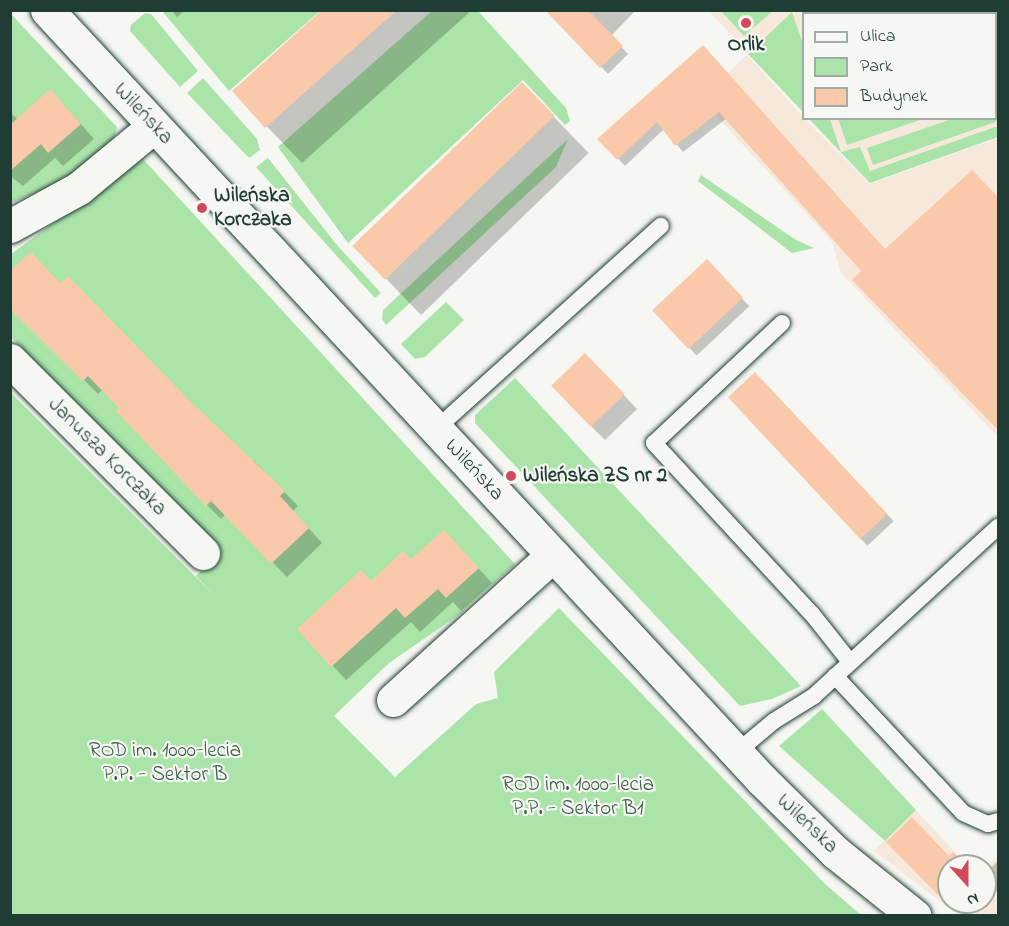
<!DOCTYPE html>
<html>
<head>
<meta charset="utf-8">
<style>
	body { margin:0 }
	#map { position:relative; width:1009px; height:926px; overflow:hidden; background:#f6f6f2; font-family:"Indie Flower",sans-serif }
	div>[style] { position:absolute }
	.built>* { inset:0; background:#f7e8dc }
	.green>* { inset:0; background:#abe4a9 }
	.shadow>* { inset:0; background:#0003; transform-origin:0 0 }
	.building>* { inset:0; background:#fac9aa; transform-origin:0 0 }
	.roads { filter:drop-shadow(0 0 2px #1f3d34) drop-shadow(0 0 2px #1f3d34) }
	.service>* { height:16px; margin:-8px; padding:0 8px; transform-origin:8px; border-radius:8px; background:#f6f6f2 }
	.minor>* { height:33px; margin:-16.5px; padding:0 16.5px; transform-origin:16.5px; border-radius:16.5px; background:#f6f6f2 }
	.tertiary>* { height:33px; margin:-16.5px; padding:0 16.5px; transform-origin:16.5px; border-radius:16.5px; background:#f6f6f2 }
	.dots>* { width:16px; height:16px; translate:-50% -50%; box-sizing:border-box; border:3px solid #f6f6f2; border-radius:50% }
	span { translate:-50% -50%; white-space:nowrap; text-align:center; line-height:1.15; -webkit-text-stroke:4.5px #f6f6f2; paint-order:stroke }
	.poi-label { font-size:21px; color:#1f3d34; font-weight:700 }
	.left { translate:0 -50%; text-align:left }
	.street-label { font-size:21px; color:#1f3d34 }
	.park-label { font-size:21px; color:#3b5e4b }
	.frame { position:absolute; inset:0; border:12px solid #1f3d34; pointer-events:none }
	.legend { position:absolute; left:802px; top:12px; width:195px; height:108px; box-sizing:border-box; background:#f6f6f2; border:2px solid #a0aca6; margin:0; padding:8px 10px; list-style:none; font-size:18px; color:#1f3d34 }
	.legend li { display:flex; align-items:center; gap:12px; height:30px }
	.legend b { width:30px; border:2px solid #a0aca6 }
	.north { position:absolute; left:937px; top:854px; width:60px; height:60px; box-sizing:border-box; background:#f6f6f2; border:2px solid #a0aca6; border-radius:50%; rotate:159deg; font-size:16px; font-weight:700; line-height:24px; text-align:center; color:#1f3d34 }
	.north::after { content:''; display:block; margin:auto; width:21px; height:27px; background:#d1495b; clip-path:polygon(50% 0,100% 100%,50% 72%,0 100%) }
</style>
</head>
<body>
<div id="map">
	<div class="built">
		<i style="clip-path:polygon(709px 11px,998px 11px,998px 136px,870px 183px,809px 119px,996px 118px,996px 14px,804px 14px,803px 112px)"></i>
		<i style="clip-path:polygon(747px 55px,804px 118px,870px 184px,998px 138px,998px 437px,841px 273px,832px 242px,701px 99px)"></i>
		<i style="clip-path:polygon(916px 810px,968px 866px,949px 866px,949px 902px,985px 902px,985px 869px,998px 856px,998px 915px,958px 915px,874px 851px)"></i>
	</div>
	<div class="green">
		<i style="clip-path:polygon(433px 10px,478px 11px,566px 108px,570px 121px,565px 125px,523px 80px,348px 243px,278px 147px)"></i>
		<i style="clip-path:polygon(162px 11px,320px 11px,229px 91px)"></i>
		<i style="clip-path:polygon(721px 11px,773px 11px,744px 36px)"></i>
		<i style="clip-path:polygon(814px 11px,998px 11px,998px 92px,996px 93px,996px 14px,806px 13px)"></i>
		<i style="clip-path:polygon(792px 12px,803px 44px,803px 112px,748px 54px)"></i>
		<i style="clip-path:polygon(10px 13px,117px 127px,114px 139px,61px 182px,11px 203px)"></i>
		<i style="clip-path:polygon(145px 13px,151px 14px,198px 71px,180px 87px,130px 31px,131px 25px)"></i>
		<i style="clip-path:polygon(203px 78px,257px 139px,260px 150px,249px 158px,187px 93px)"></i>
		<i style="clip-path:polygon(998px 102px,998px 121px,873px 165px,867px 148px,952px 119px,996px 118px)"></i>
		<i style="clip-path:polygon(838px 118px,923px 118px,923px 119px,847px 145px)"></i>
		<i style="clip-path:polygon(809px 119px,830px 119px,841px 152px,860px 147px,870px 171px,998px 126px,998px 137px,870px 183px)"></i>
		<i style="clip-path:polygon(568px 139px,556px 167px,386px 325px,382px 319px,383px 310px)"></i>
		<i style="clip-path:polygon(268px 158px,337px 245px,381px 293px,375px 298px,256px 167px)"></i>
		<i style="clip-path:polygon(143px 159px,515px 564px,460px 614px,389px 663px,334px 716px,395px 777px,476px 704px,498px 698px,494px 672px,559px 608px,825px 884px,861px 915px,11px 915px,10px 392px,214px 595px,196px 576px,221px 551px,11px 337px,11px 254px)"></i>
		<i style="clip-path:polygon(701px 175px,796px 240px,814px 248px,792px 253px,698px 181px)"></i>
		<i style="clip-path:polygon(446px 302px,464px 320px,425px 357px,415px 359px,401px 344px)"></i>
		<i style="clip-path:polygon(515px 378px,601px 471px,801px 686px,772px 699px,740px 706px,475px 423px,475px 415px)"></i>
		<i style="clip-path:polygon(822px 709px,916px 810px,885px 841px,779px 746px)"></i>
	</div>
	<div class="shadow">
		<i style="clip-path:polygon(171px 10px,185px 10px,177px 17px)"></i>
		<i style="clip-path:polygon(324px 10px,472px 10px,302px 163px,234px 92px)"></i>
		<i style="clip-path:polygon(547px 10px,636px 10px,611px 36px,628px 54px,608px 74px)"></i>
		<i style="clip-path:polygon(703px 47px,864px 271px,727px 118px,683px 152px,664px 129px,625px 166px,600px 139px)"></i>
		<i style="left:522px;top:84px;width:96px;height:233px;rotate:46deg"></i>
		<i style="clip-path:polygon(64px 105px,94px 139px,63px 166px,55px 158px,23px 186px,10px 176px,10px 112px,18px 120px)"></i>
		<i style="left:707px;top:261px;width:62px;height:72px;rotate:47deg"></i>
		<i style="clip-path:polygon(61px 285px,252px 464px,254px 461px,298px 506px,293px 511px,322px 543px,287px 577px,226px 514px,221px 519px,207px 505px,103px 389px,98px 394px,10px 306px)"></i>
		<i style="clip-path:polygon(599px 369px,637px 409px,605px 440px,591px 426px)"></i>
		<i style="left:762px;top:380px;width:193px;height:36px;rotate:47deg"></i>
		<i style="clip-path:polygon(458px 546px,492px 583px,461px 611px,453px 602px,420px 632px,411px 622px,346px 680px,299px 629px,411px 561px)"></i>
		<i style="clip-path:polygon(888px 842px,949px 858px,965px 866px,949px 866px,950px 902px)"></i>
		<i style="clip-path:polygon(998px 861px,998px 893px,985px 879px,985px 874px)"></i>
	</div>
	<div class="building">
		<i style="clip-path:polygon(322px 10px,397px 10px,265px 128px,232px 91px)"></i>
		<i style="clip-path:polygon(545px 10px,588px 10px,623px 46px,600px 68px)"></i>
		<i style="clip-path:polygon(703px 45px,885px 249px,972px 170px,999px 198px,999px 431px,852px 280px,861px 271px,719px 112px,675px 146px,657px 122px,617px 160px,597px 139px)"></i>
		<i style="left:522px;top:82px;width:47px;height:236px;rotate:46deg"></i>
		<i style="clip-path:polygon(50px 89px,81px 124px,48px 153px,41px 144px,10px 171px,10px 125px)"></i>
		<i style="clip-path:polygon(31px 252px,60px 283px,68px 276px,190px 401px,285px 491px,280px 496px,309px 528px,271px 564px,211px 501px,206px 506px,116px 411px,119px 408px,88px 376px,83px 381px,10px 309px,10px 271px)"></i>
		<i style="left:707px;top:259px;width:53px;height:75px;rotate:47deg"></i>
		<i style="left:585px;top:353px;width:57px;height:47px;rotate:46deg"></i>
		<i style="left:755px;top:372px;width:194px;height:37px;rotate:47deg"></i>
		<i style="clip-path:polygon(444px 530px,479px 568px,446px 598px,438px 589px,405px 618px,396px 608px,331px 667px,297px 629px,361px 570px,371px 581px,403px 551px,411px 559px)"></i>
		<i style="clip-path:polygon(912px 817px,949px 856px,953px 852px,967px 866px,949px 866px,949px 890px,941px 898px,886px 842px)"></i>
	</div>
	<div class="roads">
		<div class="service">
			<i style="left:782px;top:323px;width:175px;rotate:136.8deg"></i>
			<i style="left:654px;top:443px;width:233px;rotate:47.3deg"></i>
			<i style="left:812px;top:614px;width:61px;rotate:51.6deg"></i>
			<i style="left:436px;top:429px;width:303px;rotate:-42.1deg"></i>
			<i style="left:835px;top:676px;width:187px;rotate:46.9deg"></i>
			<i style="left:963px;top:813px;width:27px;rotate:24deg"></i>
			<i style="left:988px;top:824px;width:10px;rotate:-17deg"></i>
			<i style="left:737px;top:752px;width:48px;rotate:-40deg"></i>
			<i style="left:774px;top:721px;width:47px;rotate:-32deg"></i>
			<i style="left:814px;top:696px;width:250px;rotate:-42.6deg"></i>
		</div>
		<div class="minor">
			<i style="left:10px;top:226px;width:79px;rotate:-28.8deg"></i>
			<i style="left:79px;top:188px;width:97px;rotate:-39.6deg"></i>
			<i style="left:10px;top:360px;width:273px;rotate:45deg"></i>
			<i style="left:393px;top:700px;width:216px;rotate:-42.2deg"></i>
		</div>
		<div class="tertiary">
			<i style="left:47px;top:10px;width:1051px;rotate:47.12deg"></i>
			<i style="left:762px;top:780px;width:103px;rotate:44.6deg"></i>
			<i style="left:835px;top:852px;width:102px;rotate:38.7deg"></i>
		</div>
	</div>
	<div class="dots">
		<i style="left:746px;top:23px;background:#d1495b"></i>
		<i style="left:202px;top:208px;background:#d1495b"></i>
		<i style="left:511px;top:476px;background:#d1495b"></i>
	</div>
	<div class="poi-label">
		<span style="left:746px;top:45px">Orlik</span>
		<span class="left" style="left:214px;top:208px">Wileńska<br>Korczaka</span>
		<span class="left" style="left:523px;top:476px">Wileńska ZS nr 2</span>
	</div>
	<div class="street-label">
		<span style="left:143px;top:114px;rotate:47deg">Wileńska</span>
		<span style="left:107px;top:457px;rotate:45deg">Janusza Korczaka</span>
		<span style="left:474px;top:470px;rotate:47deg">Wileńska</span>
		<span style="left:807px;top:824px;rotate:44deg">Wileńska</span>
	</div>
	<div class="park-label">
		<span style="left:165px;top:763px">ROD im. 1000-lecia<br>P.P. - Sektor B</span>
		<span style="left:578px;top:797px">ROD im. 1000-lecia<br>P.P. - Sektor B1</span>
	</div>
	<div class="frame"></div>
	<ul class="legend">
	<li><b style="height:8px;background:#f6f6f2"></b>Ulica</li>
	<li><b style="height:16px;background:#abe4a9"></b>Park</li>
	<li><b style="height:16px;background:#fac9aa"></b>Budynek</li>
	</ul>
	<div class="north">N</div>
</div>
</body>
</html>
